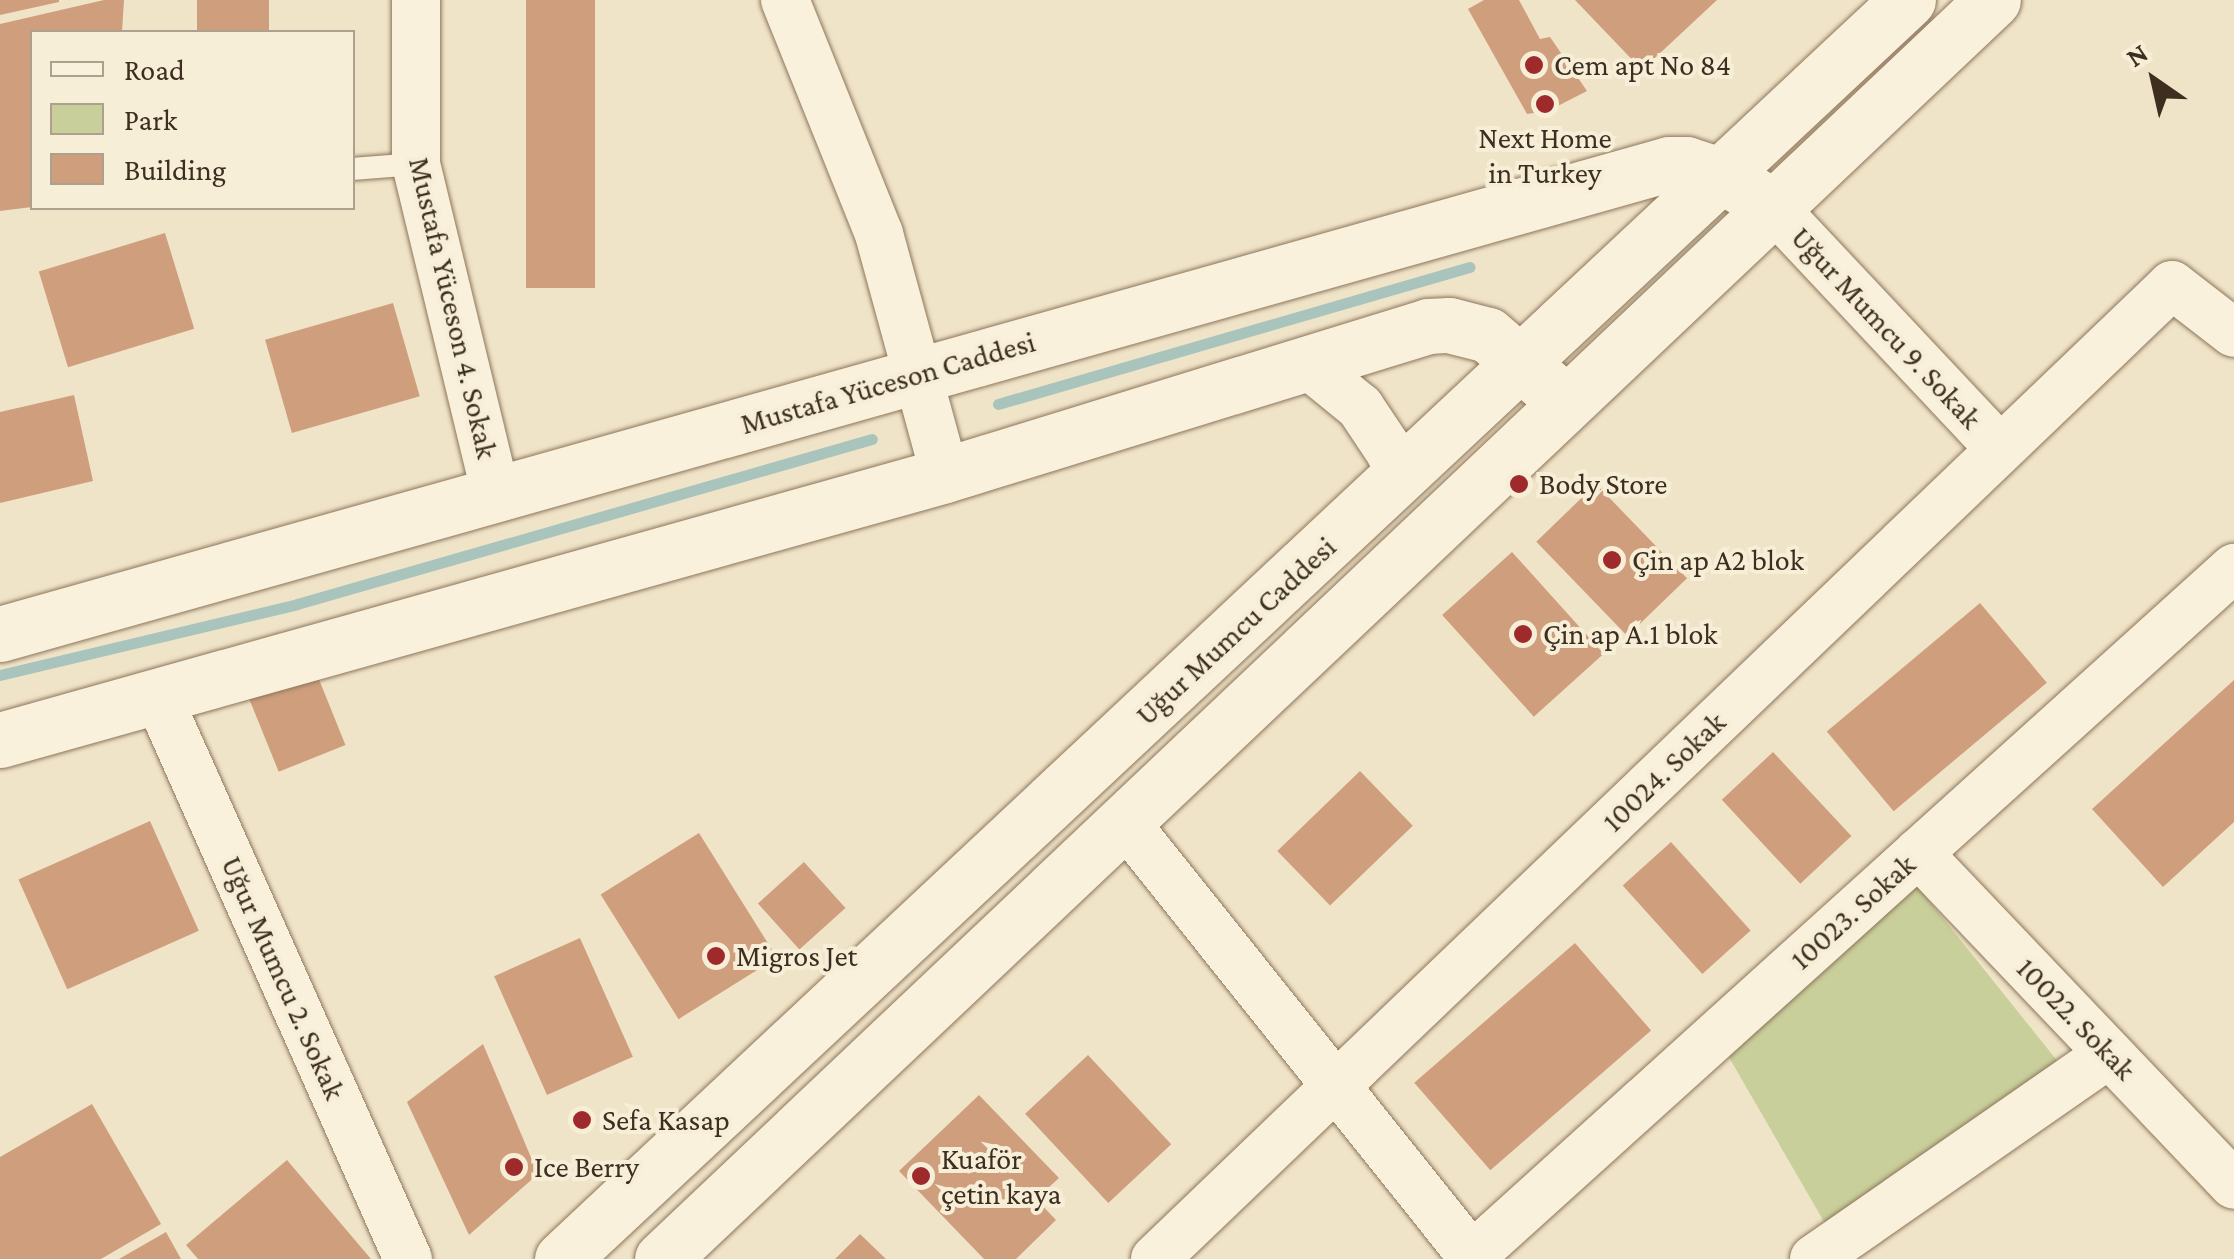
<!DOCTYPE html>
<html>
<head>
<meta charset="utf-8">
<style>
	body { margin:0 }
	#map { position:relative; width:2234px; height:1259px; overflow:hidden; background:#f0e4c8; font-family:"Crimson Pro",serif }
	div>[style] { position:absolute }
	.green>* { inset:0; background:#c9cf9b }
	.stream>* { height:11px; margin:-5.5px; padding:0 5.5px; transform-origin:5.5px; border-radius:5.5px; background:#a9c4bc }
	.building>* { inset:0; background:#cf9f7d; transform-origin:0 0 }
	.roads { filter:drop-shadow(0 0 2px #8d765c) drop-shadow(0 0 2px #8d765c) }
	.lane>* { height:22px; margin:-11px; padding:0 11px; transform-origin:11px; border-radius:11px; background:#faf1dc }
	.street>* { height:48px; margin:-24px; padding:0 24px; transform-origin:24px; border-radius:24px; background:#faf1dc }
	.secondary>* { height:55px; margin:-27.5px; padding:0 27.5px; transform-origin:27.5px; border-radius:27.5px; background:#faf1dc }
	.dots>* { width:28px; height:28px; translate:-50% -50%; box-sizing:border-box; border:5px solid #f7eed8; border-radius:50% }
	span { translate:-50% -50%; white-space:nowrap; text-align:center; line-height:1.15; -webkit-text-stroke:8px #f7eed8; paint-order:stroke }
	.poi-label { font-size:30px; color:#3d2e20 }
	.left { translate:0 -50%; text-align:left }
	.street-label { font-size:30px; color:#3d2e20 }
	.legend { position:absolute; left:30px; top:30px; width:325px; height:180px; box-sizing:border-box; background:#f7eed8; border:2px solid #ada18e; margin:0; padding:12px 18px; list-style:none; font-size:30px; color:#3d2e20 }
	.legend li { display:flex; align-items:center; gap:20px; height:50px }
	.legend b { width:50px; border:2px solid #ada18e }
	.north { position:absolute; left:2104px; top:30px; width:100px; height:100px; -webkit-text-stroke:8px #f7eed8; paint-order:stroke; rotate:326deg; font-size:28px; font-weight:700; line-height:40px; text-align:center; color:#3d2e20 }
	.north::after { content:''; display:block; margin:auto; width:35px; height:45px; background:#3d2e20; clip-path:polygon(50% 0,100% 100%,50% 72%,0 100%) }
</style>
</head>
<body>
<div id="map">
	<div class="green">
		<i style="clip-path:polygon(1910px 877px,2067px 1073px,1834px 1239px,1723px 1047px)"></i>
	</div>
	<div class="stream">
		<i style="left:998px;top:404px;width:491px;rotate:-16.2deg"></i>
		<i style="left:0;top:675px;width:305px;rotate:-13.4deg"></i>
		<i style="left:297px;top:604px;width:598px;rotate:-16.01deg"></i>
	</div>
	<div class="building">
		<i style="clip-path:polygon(0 0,59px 0,59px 2px,0 15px)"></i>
		<i style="clip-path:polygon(104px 0,124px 0,122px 32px,32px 32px,32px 207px,0 211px,0 24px)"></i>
		<i style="left:197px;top:0;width:72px;height:32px"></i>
		<i style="left:526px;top:0;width:69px;height:288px"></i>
		<i style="clip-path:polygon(1484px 0,1519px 0,1540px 39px,1550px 37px,1587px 91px,1548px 111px,1527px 114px,1468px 9px)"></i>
		<i style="clip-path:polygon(1575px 0,1717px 0,1642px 70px)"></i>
		<i style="left:165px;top:233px;width:100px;height:132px;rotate:73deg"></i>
		<i style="left:393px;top:303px;width:97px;height:133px;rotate:74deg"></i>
		<i style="clip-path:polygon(74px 395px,93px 481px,0 503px,0 412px)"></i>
		<i style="left:1596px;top:484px;width:131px;height:83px;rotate:46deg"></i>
		<i style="left:1512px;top:552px;width:137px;height:94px;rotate:48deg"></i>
		<i style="left:1980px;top:603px;width:104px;height:200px;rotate:50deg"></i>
		<i style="left:314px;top:667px;width:84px;height:72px;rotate:68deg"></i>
		<i style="clip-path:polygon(2234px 680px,2234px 822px,2163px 887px,2092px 809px)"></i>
		<i style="left:1773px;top:752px;width:115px;height:70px;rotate:47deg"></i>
		<i style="left:1360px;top:771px;width:76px;height:115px;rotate:46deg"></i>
		<i style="left:150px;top:821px;width:120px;height:144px;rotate:66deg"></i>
		<i style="left:699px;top:833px;width:147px;height:116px;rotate:58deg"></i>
		<i style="left:1671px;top:842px;width:119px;height:65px;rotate:48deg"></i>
		<i style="left:804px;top:862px;width:62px;height:62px;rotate:48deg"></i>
		<i style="left:580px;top:938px;width:130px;height:94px;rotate:66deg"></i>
		<i style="left:1575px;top:943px;width:116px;height:213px;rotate:49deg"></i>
		<i style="clip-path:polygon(483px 1044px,538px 1174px,469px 1235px,407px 1102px)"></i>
		<i style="left:1088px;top:1055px;width:122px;height:86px;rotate:47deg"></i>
		<i style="clip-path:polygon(979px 1095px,1059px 1178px,1036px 1199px,1056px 1220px,1016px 1259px,984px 1259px,899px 1171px)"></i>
		<i style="clip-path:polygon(92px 1104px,161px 1224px,101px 1259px,0 1259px,0 1157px)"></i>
		<i style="clip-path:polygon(287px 1160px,371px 1259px,198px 1259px,186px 1245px)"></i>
		<i style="clip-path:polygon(166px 1232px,181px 1259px,119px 1259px)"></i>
		<i style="clip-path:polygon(860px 1234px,886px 1259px,835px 1259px)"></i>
	</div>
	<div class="roads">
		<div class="lane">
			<i style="left:352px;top:169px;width:64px;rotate:-4.5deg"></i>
		</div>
		<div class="street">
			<i style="left:416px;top:0;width:164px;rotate:90deg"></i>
			<i style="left:416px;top:164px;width:341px;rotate:76.4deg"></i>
			<i style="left:785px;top:0;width:252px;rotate:68.1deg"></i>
			<i style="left:879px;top:234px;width:250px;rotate:74.7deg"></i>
			<i style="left:1772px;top:206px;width:333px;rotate:46.8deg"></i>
			<i style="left:1306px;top:363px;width:70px;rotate:39.2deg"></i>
			<i style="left:1360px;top:407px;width:54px;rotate:56.3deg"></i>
			<i style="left:1390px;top:452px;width:27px;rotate:66deg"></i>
			<i style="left:158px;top:697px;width:615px;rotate:66.02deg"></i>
			<i style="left:1125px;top:822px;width:559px;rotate:51.39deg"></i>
			<i style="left:1918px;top:853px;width:458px;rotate:46.4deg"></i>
			<i style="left:1472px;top:1256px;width:1027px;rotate:-42.08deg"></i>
			<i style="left:1155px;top:1259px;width:1408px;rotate:-43.76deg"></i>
			<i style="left:2172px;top:285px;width:78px;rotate:37.7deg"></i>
			<i style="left:1814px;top:1259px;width:359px;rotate:-34.8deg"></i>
		</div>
		<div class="secondary">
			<i style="left:0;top:634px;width:1734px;rotate:-15.73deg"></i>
			<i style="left:1669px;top:164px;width:17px"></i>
			<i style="left:1686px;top:164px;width:39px;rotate:18deg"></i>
			<i style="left:1723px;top:176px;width:57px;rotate:31.5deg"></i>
			<i style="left:0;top:740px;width:981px;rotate:-15.66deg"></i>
			<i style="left:945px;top:475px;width:505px;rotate:-17.14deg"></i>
			<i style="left:1428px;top:326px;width:21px;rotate:-3deg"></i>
			<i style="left:1449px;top:325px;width:40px;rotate:14.4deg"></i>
			<i style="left:1488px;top:335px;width:78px;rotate:40.8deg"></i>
			<i style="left:562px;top:1259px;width:1843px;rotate:-43.09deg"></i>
			<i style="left:662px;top:1259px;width:1832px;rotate:-43.41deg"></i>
		</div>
	</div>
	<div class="dots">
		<i style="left:1534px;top:65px;background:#9e2a2b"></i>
		<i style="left:1545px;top:104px;background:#9e2a2b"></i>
		<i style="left:1519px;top:484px;background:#9e2a2b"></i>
		<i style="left:1612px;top:560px;background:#9e2a2b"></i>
		<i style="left:1523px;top:634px;background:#9e2a2b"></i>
		<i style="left:716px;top:956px;background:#9e2a2b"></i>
		<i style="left:582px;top:1120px;background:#9e2a2b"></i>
		<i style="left:514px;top:1167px;background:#9e2a2b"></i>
		<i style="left:921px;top:1176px;background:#9e2a2b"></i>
	</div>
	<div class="poi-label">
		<span class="left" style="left:1554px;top:65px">Cem apt No 84</span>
		<span style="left:1545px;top:155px">Next Home<br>in Turkey</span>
		<span class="left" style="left:1539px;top:484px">Body Store</span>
		<span class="left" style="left:1632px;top:560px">Çin ap A2 blok</span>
		<span class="left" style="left:1543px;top:634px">Çin ap A.1 blok</span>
		<span class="left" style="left:736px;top:956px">Migros Jet</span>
		<span class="left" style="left:602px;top:1120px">Sefa Kasap</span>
		<span class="left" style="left:941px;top:1176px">Kuaför<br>çetin kaya</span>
		<span class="left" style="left:534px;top:1167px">Ice Berry</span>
	</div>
	<div class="street-label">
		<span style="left:453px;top:308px;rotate:77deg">Mustafa Yüceson 4. Sokak</span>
		<span style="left:1886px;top:328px;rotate:47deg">Uğur Mumcu 9. Sokak</span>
		<span style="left:888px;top:383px;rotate:-16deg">Mustafa Yüceson Caddesi</span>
		<span style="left:1236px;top:631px;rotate:-43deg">Uğur Mumcu Caddesi</span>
		<span style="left:1664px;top:772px;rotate:-44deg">10024. Sokak</span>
		<span style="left:1853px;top:912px;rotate:-42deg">10023. Sokak</span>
		<span style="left:283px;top:978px;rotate:66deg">Uğur Mumcu 2. Sokak</span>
		<span style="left:2076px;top:1019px;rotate:46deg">10022. Sokak</span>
	</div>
	<ul class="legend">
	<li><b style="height:12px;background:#faf1dc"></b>Road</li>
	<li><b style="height:28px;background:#c9cf9b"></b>Park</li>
	<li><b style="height:28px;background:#cf9f7d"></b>Building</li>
	</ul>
	<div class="north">N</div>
</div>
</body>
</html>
